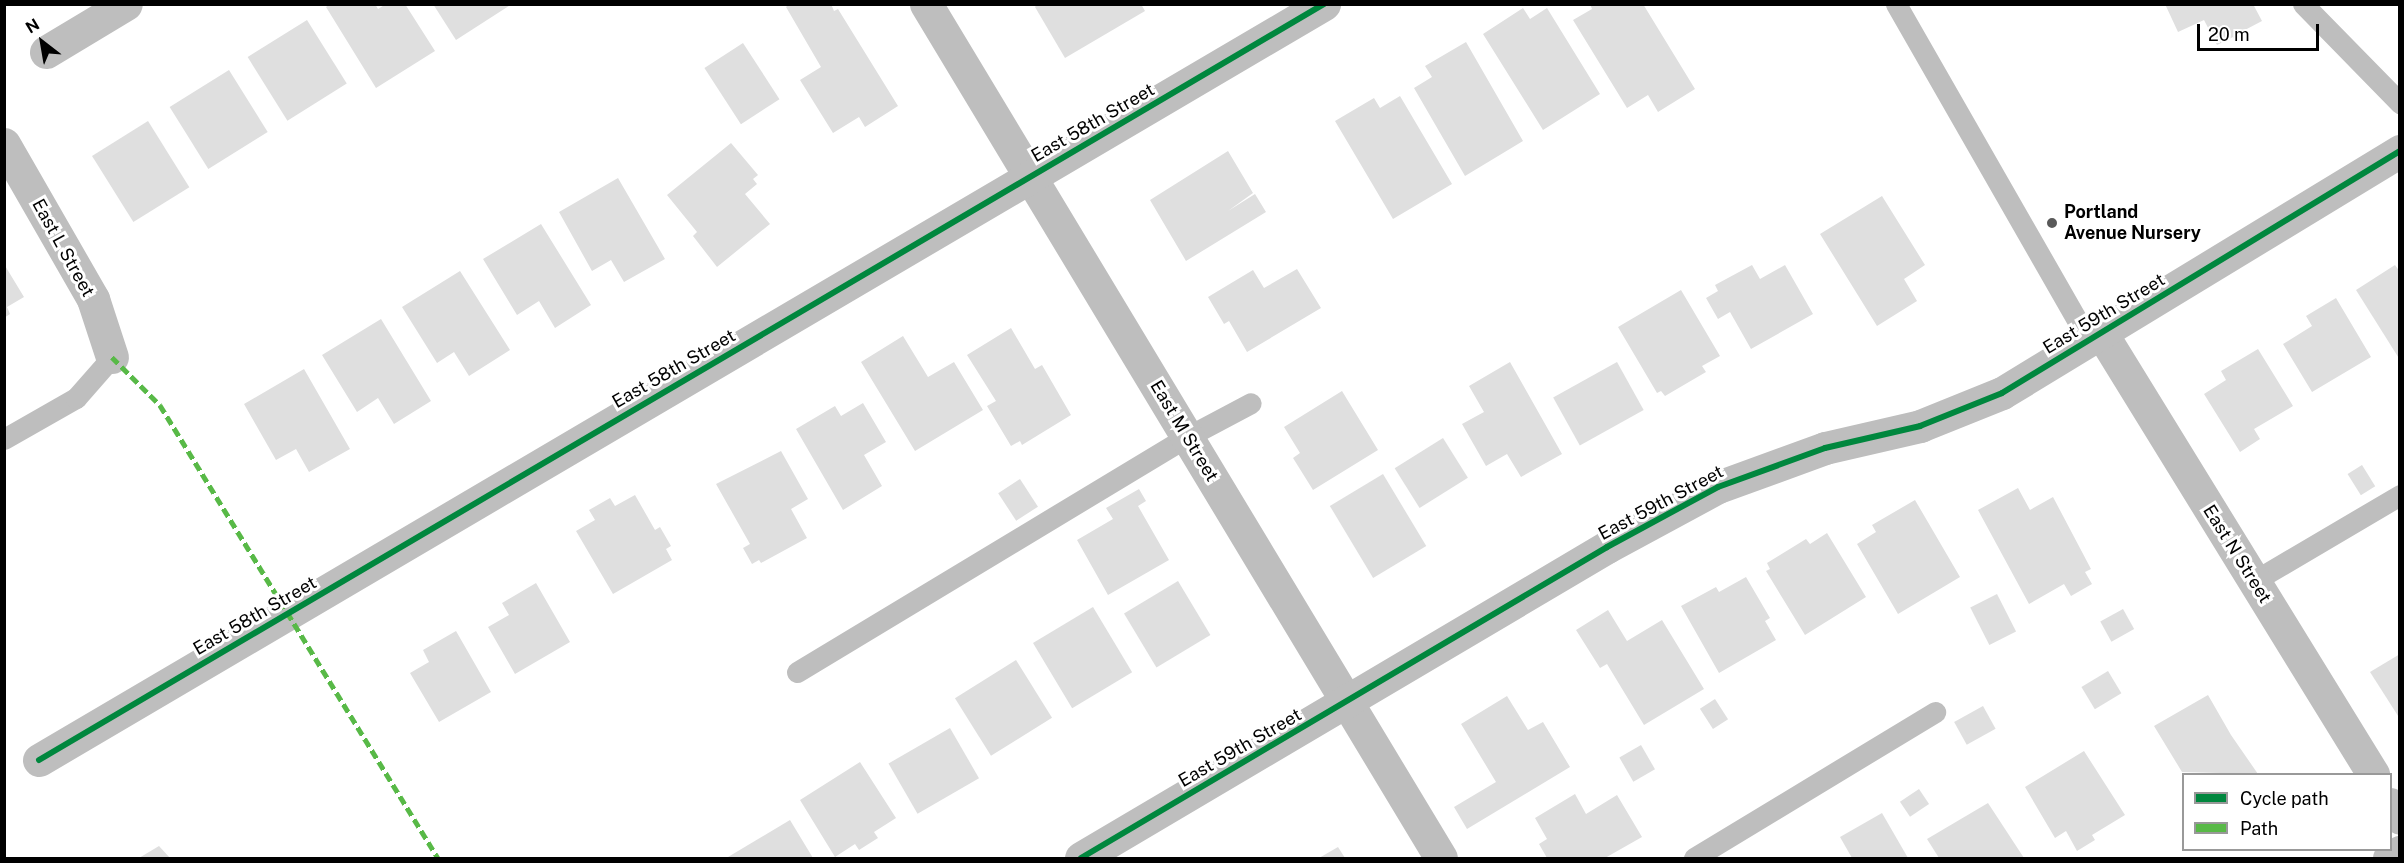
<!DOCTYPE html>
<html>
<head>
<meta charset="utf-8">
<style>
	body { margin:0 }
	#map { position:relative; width:2404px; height:863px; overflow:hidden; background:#fff; font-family:"Public Sans",sans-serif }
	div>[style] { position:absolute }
	.building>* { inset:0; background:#dfdfdf; transform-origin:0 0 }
	.service>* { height:21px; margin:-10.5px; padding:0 10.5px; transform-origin:10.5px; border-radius:10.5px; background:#bebebe }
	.minor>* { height:33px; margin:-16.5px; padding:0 16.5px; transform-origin:16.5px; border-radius:16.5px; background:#bebebe }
	.quiet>* { height:4.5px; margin-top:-2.25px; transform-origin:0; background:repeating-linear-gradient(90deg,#58b947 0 9px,transparent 0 13.5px) }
	.cycleway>* { height:6px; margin:-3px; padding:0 3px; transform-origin:3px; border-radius:3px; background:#00873e }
	.dots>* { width:16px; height:16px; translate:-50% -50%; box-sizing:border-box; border:3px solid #fff; border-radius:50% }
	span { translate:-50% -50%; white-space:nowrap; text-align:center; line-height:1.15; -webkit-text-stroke:6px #fff; paint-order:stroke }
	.street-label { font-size:18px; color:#000 }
	.poi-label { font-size:18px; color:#000; font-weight:700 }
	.left { translate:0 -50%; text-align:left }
	.frame { position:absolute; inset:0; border:6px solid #000; pointer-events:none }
	.legend { position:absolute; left:2182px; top:773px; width:210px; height:78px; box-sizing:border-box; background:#fff; border:2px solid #999; margin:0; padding:8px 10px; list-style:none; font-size:18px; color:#000 }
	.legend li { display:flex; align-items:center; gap:12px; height:30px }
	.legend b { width:30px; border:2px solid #999 }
	.north { position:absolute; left:12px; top:12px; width:60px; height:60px; -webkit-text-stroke:4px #fff; paint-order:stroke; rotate:329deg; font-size:16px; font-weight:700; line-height:24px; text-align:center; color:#000 }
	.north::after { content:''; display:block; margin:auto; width:21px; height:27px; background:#000; clip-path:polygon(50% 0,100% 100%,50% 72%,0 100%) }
	.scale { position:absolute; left:2197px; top:24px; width:122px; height:27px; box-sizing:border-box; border:3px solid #000; border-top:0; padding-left:8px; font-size:18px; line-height:21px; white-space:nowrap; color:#000; -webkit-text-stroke:4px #fff; paint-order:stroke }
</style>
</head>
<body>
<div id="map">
	<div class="building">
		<i style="clip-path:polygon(330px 4px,375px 4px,378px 9px,386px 4px,405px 4px,435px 51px,376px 88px,326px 7px)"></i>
		<i style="clip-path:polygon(433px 4px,512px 4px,456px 40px)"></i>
		<i style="clip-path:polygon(789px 4px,831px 4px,834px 11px,838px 9px,898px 106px,865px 127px,859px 117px,833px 133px,800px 80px,821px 67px,786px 7px)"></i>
		<i style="clip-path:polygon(1037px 4px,1141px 4px,1145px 11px,1065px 58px,1035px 7px)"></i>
		<i style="clip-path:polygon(1590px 4px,1643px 4px,1695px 89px,1658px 112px,1648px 95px,1627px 108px,1573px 20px,1592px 9px)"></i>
		<i style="clip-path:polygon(2165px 4px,2253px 4px,2262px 21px,2243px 31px,2247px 38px,2236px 43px,2233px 37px,2217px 45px,2204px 20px,2178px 32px)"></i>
		<i style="clip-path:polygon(1523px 8px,1530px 19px,1547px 8px,1600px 94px,1543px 130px,1483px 34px)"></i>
		<i style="left:307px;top:20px;width:75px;height:70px;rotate:58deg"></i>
		<i style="clip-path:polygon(1466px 42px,1523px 141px,1465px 176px,1414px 88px,1432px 77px,1425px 66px)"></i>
		<i style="left:743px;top:43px;width:67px;height:46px;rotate:57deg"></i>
		<i style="left:229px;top:70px;width:73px;height:70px;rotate:58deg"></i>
		<i style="clip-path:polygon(1400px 96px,1452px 184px,1393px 219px,1335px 121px,1374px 98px,1380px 108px)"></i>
		<i style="left:148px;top:121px;width:78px;height:66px;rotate:58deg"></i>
		<i style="clip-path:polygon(731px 143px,758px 175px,753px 179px,757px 184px,745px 194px,770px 224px,717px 267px,693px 236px,697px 232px,667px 195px)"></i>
		<i style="clip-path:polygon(1228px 151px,1253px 193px,1228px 211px,1255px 194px,1266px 212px,1186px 261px,1150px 200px)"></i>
		<i style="clip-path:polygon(618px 178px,665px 259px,624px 282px,611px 260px,592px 271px,559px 212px)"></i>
		<i style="clip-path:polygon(1882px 196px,1925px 265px,1904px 279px,1917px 301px,1877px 326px,1820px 234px)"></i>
		<i style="clip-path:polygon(541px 224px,591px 305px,555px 328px,539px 301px,517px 315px,483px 259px)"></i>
		<i style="clip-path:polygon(4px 264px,24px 297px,7px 307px,10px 314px,4px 318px)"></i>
		<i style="clip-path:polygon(1752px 265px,1760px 279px,1785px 265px,1813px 314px,1751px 349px,1730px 312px,1718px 319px,1706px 298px,1718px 291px,1715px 285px)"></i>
		<i style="clip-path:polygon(2395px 265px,2400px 272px,2400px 360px,2356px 290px)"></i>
		<i style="clip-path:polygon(1297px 269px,1321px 308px,1247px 352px,1229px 321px,1224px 324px,1208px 297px,1253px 270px,1264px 288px)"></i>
		<i style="clip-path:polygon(460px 271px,510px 350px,469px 376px,454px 352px,437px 363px,402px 307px)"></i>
		<i style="clip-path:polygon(1681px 290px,1720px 356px,1702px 366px,1706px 372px,1665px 396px,1661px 391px,1657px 393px,1618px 327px)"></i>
		<i style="clip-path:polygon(2336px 298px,2371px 357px,2312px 392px,2283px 344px,2312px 326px,2306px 316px)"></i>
		<i style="clip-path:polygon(381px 319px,431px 401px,394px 424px,378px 398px,357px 412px,322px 355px)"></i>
		<i style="clip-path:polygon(1011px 328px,1035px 369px,1042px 365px,1071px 415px,1022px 445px,1020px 441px,1011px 446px,987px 406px,996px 401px,967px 355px)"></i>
		<i style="clip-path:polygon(903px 336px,928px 377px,954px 362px,983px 410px,915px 451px,861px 362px)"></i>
		<i style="clip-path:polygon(2258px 349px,2293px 406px,2254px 429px,2260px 439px,2240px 452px,2204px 394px,2226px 380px,2221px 371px)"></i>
		<i style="clip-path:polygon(1510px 362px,1562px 454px,1521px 477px,1507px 454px,1486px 466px,1462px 424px,1484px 412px,1469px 386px)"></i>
		<i style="left:1617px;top:362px;width:55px;height:73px;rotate:61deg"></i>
		<i style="clip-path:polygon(304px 369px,350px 449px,309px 472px,296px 449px,276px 460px,244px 404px)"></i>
		<i style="clip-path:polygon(1342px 391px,1378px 450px,1313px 490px,1293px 458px,1300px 453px,1284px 427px)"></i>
		<i style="clip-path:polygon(863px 403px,886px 442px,864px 455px,882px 486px,843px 510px,796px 429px,835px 406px,841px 416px)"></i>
		<i style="left:1443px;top:438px;width:47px;height:57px;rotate:58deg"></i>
		<i style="clip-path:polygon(781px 451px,808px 499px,791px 509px,807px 538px,761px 563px,759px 560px,752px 564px,743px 548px,750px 544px,716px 484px)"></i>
		<i style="left:2362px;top:465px;width:25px;height:17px;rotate:58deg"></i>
		<i style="left:1383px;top:474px;width:84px;height:62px;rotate:59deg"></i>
		<i style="left:1020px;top:479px;width:33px;height:26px;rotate:57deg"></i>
		<i style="clip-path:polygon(2018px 488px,2030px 510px,2053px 497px,2091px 569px,2085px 572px,2092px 584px,2071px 596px,2064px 584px,2029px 604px,1978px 510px)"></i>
		<i style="clip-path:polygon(1139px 489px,1146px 501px,1138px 506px,1169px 560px,1108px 595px,1077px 540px,1113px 519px,1106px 508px)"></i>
		<i style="clip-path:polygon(635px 495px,655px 530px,660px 527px,671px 546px,666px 549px,672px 560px,613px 594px,576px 531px,595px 520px,589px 510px,610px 498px,615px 506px)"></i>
		<i style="clip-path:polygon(1915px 500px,1960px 577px,1898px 614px,1857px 544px,1876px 532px,1872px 525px)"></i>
		<i style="clip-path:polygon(1827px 533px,1866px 597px,1805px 635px,1766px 571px,1770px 569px,1767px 563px,1806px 539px,1810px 544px)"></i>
		<i style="clip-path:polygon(1746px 577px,1770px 618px,1765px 621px,1776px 640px,1719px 673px,1681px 606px,1716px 587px,1719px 592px)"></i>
		<i style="left:1178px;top:581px;width:63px;height:63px;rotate:59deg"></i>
		<i style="clip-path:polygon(536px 583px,570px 642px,515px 674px,488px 627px,509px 615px,502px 603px)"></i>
		<i style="left:1997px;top:594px;width:42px;height:30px;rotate:63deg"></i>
		<i style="left:1093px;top:607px;width:76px;height:70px;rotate:59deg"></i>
		<i style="left:2123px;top:609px;width:23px;height:26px;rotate:61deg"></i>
		<i style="clip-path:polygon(1608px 610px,1627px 641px,1662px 620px,1704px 689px,1644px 725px,1607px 664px,1600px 668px,1576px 630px)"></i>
		<i style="clip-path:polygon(456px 631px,491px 692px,439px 722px,410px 673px,429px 662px,423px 650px)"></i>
		<i style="clip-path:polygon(2400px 654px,2400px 719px,2370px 672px)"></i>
		<i style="left:1016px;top:660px;width:68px;height:72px;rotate:58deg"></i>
		<i style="left:2108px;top:671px;width:26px;height:31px;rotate:59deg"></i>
		<i style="clip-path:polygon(2208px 695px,2231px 735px,2258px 774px,2182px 772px,2154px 726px)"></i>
		<i style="clip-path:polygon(1507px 696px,1528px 730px,1543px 722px,1570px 767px,1467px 829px,1454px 807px,1496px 782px,1461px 724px)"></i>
		<i style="left:1715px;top:699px;width:24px;height:18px;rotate:57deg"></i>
		<i style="left:1983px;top:706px;width:26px;height:33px;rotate:61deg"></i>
		<i style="left:950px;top:728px;width:58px;height:71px;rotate:60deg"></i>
		<i style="left:1641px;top:745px;width:28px;height:25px;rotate:60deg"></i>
		<i style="clip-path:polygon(2084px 751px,2125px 815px,2092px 835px,2095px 840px,2077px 851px,2066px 831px,2055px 838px,2025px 787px)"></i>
		<i style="clip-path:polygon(860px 762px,896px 818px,874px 832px,878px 838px,859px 850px,855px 844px,835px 857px,800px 800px)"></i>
		<i style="left:1919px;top:789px;width:18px;height:23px;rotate:56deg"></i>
		<i style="clip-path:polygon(1575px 794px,1586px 814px,1617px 795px,1642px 837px,1605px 858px,1547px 858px,1539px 844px,1547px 839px,1535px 818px)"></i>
		<i style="clip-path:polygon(1988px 803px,2024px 858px,1939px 858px,1927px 839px)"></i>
		<i style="clip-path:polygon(1882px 813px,1908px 858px,1852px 858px,1840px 837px)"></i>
		<i style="clip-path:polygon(790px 820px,813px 858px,729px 858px,728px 857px)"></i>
		<i style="clip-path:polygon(159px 846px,170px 858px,139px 858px)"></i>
		<i style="clip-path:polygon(1338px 847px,1345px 858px,1319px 858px)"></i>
	</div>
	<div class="service">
		<i style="left:1896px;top:4px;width:388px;rotate:60.2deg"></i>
		<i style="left:2303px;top:4px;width:139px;rotate:45.6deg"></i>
		<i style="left:4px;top:439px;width:83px;rotate:-29.7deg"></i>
		<i style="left:76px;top:398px;width:55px;rotate:-48.7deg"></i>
		<i style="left:2254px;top:581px;width:169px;rotate:-30.5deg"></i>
		<i style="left:797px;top:672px;width:455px;rotate:-31.1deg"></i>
		<i style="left:1187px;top:437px;width:72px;rotate:-28deg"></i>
		<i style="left:1694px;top:858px;width:282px;rotate:-31.2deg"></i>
	</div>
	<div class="minor">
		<i style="left:926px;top:4px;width:997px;rotate:58.91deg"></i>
		<i style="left:46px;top:52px;width:93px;rotate:-31deg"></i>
		<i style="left:4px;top:144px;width:179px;rotate:60.1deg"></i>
		<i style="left:93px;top:299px;width:61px;rotate:71.9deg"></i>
		<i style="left:2102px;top:334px;width:517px;rotate:58.37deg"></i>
		<i style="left:39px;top:760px;width:1491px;rotate:-30.47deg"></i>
		<i style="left:2390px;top:804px;width:17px;rotate:54deg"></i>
		<i style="left:1081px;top:858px;width:611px;rotate:-30.59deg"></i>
		<i style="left:1607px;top:547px;width:126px;rotate:-28.4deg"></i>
		<i style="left:1718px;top:487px;width:114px;rotate:-20deg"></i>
		<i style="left:1825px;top:448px;width:98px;rotate:-13deg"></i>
		<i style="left:1920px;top:426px;width:88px;rotate:-21.9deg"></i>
		<i style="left:2002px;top:393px;width:466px;rotate:-31.3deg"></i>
		<i style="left:2389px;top:858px;width:13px;rotate:-29deg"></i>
	</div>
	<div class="quiet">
		<i style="left:112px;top:357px;width:68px;rotate:45deg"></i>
		<i style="left:160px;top:405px;width:532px;rotate:58.46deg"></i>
	</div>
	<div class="cycleway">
		<i style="left:39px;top:760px;width:1491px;rotate:-30.47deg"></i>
		<i style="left:1081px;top:858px;width:611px;rotate:-30.59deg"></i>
		<i style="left:1607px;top:547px;width:126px;rotate:-28.4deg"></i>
		<i style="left:1718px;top:487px;width:114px;rotate:-20deg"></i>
		<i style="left:1825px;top:448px;width:98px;rotate:-13deg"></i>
		<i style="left:1920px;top:426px;width:88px;rotate:-21.9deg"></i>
		<i style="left:2002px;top:393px;width:466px;rotate:-31.3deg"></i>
	</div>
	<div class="dots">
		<i style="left:2052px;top:223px;background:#595959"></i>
	</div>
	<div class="street-label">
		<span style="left:1093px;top:123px;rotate:-30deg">East 58th Street</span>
		<span style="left:63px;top:248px;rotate:61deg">East L Street</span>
		<span style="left:2104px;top:314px;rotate:-31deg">East 59th Street</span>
		<span style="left:674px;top:369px;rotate:-30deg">East 58th Street</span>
		<span style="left:1184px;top:431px;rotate:59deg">East M Street</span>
		<span style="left:1661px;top:503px;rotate:-28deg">East 59th Street</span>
		<span style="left:2237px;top:554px;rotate:58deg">East N Street</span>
		<span style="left:255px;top:616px;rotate:-30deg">East 58th Street</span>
		<span style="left:1240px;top:748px;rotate:-30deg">East 59th Street</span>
	</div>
	<div class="poi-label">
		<span class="left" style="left:2064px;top:223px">Portland<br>Avenue Nursery</span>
	</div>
	<div class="frame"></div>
	<ul class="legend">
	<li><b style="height:8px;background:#00873e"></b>Cycle path</li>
	<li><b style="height:8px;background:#58b947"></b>Path</li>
	</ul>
	<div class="north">N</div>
	<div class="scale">20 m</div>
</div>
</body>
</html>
